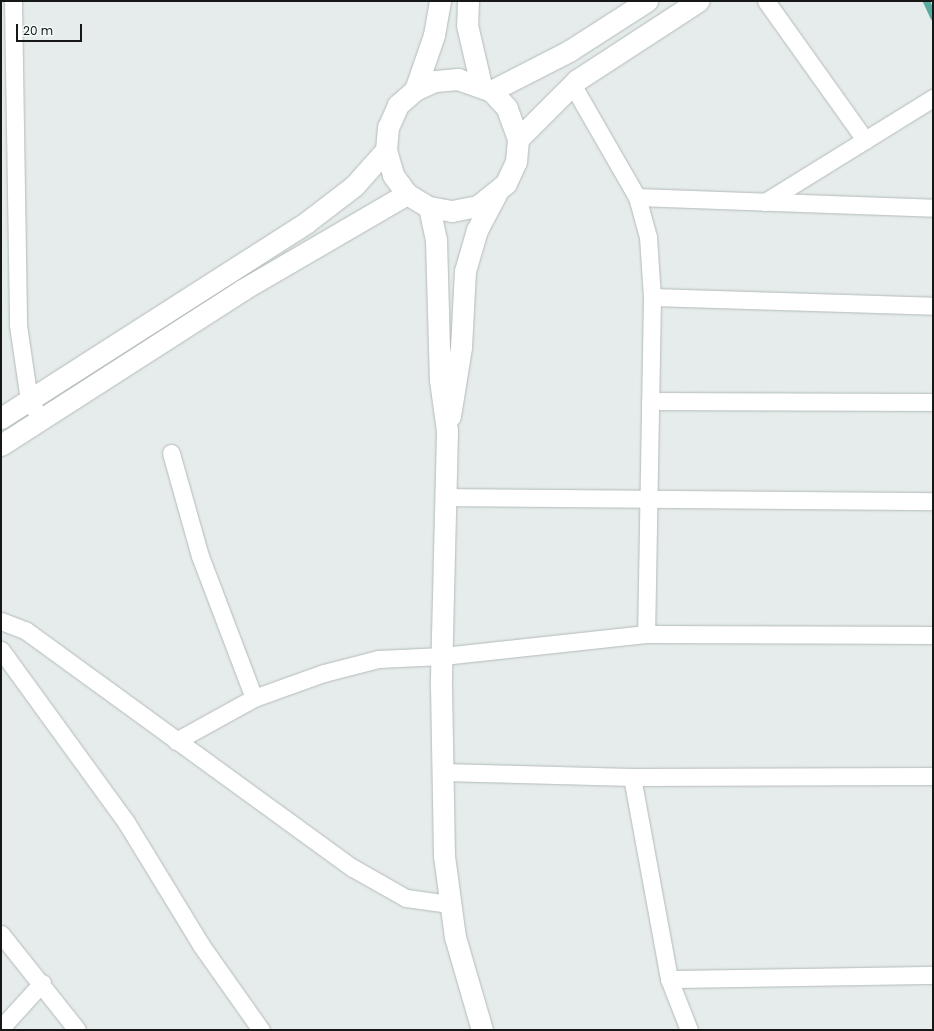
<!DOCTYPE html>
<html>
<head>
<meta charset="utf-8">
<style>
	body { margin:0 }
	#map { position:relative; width:934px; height:1031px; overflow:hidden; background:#e5eceb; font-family:Poppins,sans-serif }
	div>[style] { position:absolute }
	.stream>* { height:7px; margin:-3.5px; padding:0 3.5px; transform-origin:3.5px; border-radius:3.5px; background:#59aca2 }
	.roads { filter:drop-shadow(0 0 1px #b3bbb9) drop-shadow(0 0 1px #b3bbb9) }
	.minor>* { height:17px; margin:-8.5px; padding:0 8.5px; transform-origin:8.5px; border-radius:8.5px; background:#fff }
	.tertiary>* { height:21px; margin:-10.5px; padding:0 10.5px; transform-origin:10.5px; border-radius:10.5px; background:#fff }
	span { translate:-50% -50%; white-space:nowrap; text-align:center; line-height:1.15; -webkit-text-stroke:4px #f2f9f8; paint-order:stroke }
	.frame { position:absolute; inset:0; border:2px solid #151817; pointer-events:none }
	.scale { position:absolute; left:16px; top:24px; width:66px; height:18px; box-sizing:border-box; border:2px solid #151817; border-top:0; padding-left:5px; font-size:12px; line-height:14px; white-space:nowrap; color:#151817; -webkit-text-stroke:3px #f2f9f8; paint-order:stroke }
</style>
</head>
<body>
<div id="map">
	<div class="stream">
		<i style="left:926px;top:1px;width:17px;rotate:65deg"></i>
	</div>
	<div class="roads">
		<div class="minor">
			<i style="left:13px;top:1px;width:324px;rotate:89.1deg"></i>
			<i style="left:18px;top:325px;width:76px;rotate:81.7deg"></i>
			<i style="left:29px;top:400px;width:22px;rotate:58deg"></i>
			<i style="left:766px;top:1px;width:171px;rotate:54.5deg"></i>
			<i style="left:572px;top:84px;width:130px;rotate:60.1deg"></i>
			<i style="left:637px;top:197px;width:41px;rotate:74.6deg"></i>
			<i style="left:648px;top:237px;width:60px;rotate:86.2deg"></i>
			<i style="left:652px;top:297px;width:337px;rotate:91deg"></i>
			<i style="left:637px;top:197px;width:296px;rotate:2.1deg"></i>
			<i style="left:765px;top:202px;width:198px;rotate:-31.8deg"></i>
			<i style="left:652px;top:297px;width:281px;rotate:1.8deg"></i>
			<i style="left:650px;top:401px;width:283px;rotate:0.2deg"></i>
			<i style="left:171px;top:453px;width:107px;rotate:74.3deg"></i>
			<i style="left:200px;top:556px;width:152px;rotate:69.2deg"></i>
			<i style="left:446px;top:497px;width:487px;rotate:0.5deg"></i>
			<i style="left:1px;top:621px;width:26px;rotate:21deg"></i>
			<i style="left:25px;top:630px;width:405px;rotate:36deg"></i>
			<i style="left:353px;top:868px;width:61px;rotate:29.5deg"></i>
			<i style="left:406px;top:898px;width:44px;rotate:7.8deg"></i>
			<i style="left:1px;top:650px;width:213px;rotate:54deg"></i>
			<i style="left:126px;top:822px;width:144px;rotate:58.6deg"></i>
			<i style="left:201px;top:945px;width:104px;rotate:54.8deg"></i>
			<i style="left:176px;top:741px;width:89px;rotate:-28.9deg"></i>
			<i style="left:254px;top:698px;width:74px;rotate:-19.7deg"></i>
			<i style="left:324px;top:673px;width:56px;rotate:-14.5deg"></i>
			<i style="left:378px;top:659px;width:65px;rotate:-2.6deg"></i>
			<i style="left:443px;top:656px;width:204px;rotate:-6.2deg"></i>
			<i style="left:646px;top:634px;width:287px;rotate:0.2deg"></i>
			<i style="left:443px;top:772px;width:189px;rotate:1.5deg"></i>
			<i style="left:632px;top:777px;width:301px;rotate:-0.2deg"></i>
			<i style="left:632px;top:777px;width:205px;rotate:79.6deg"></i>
			<i style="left:669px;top:979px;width:55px;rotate:68.6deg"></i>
			<i style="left:1px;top:934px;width:122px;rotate:51.6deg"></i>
			<i style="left:669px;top:979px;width:264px;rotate:-0.9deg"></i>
			<i style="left:1px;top:1028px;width:61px;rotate:-47.7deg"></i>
		</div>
		<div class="tertiary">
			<i style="left:468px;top:1px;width:24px;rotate:92deg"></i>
			<i style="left:467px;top:25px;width:62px;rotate:76.9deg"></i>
			<i style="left:415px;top:90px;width:58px;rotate:-70.9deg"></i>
			<i style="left:434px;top:35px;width:35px;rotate:-80deg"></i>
			<i style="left:491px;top:91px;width:88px;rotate:-27.1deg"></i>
			<i style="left:569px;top:51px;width:93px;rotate:-32.7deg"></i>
			<i style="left:518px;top:139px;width:33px;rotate:-110deg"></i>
			<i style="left:507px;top:108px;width:23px;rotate:-133deg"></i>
			<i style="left:491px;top:91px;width:35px;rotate:-160deg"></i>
			<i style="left:458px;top:79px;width:23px;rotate:175deg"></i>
			<i style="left:435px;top:81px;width:22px;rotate:156deg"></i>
			<i style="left:415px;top:90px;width:23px;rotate:139deg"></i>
			<i style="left:398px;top:105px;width:24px;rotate:114deg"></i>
			<i style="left:388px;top:127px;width:23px;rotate:95deg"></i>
			<i style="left:386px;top:150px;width:26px;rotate:74deg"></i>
			<i style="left:393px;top:175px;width:24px;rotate:54deg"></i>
			<i style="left:407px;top:194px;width:26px;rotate:31deg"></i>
			<i style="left:429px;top:207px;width:23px;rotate:10deg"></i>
			<i style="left:452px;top:211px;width:26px;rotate:-11deg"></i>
			<i style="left:478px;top:206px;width:36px;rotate:-39deg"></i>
			<i style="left:506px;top:183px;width:23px;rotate:-65deg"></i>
			<i style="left:516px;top:162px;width:23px;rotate:-85deg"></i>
			<i style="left:518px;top:139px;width:83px;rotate:-45deg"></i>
			<i style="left:577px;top:80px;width:145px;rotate:-33.1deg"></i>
			<i style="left:429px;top:207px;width:34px;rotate:78deg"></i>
			<i style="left:436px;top:240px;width:140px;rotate:88.4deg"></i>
			<i style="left:440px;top:380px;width:51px;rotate:82.2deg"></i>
			<i style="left:447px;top:431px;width:254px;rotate:91.4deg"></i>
			<i style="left:441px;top:685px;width:171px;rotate:89deg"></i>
			<i style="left:444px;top:856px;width:82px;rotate:82.3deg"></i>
			<i style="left:455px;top:937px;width:97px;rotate:73.8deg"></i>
			<i style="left:450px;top:416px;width:70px;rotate:-80.9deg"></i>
			<i style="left:461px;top:347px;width:76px;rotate:-87deg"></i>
			<i style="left:465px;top:271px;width:43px;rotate:-73.7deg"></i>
			<i style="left:477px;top:230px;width:40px;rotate:-62deg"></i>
			<i style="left:1px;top:418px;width:363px;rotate:-32.6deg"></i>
			<i style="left:307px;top:222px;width:59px;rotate:-37.5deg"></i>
			<i style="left:354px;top:186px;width:48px;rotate:-48.4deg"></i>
			<i style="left:1px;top:445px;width:287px;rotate:-32.7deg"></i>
			<i style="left:242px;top:290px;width:191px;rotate:-30.2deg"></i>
		</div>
	</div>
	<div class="frame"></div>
	<div class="scale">20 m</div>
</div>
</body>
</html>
